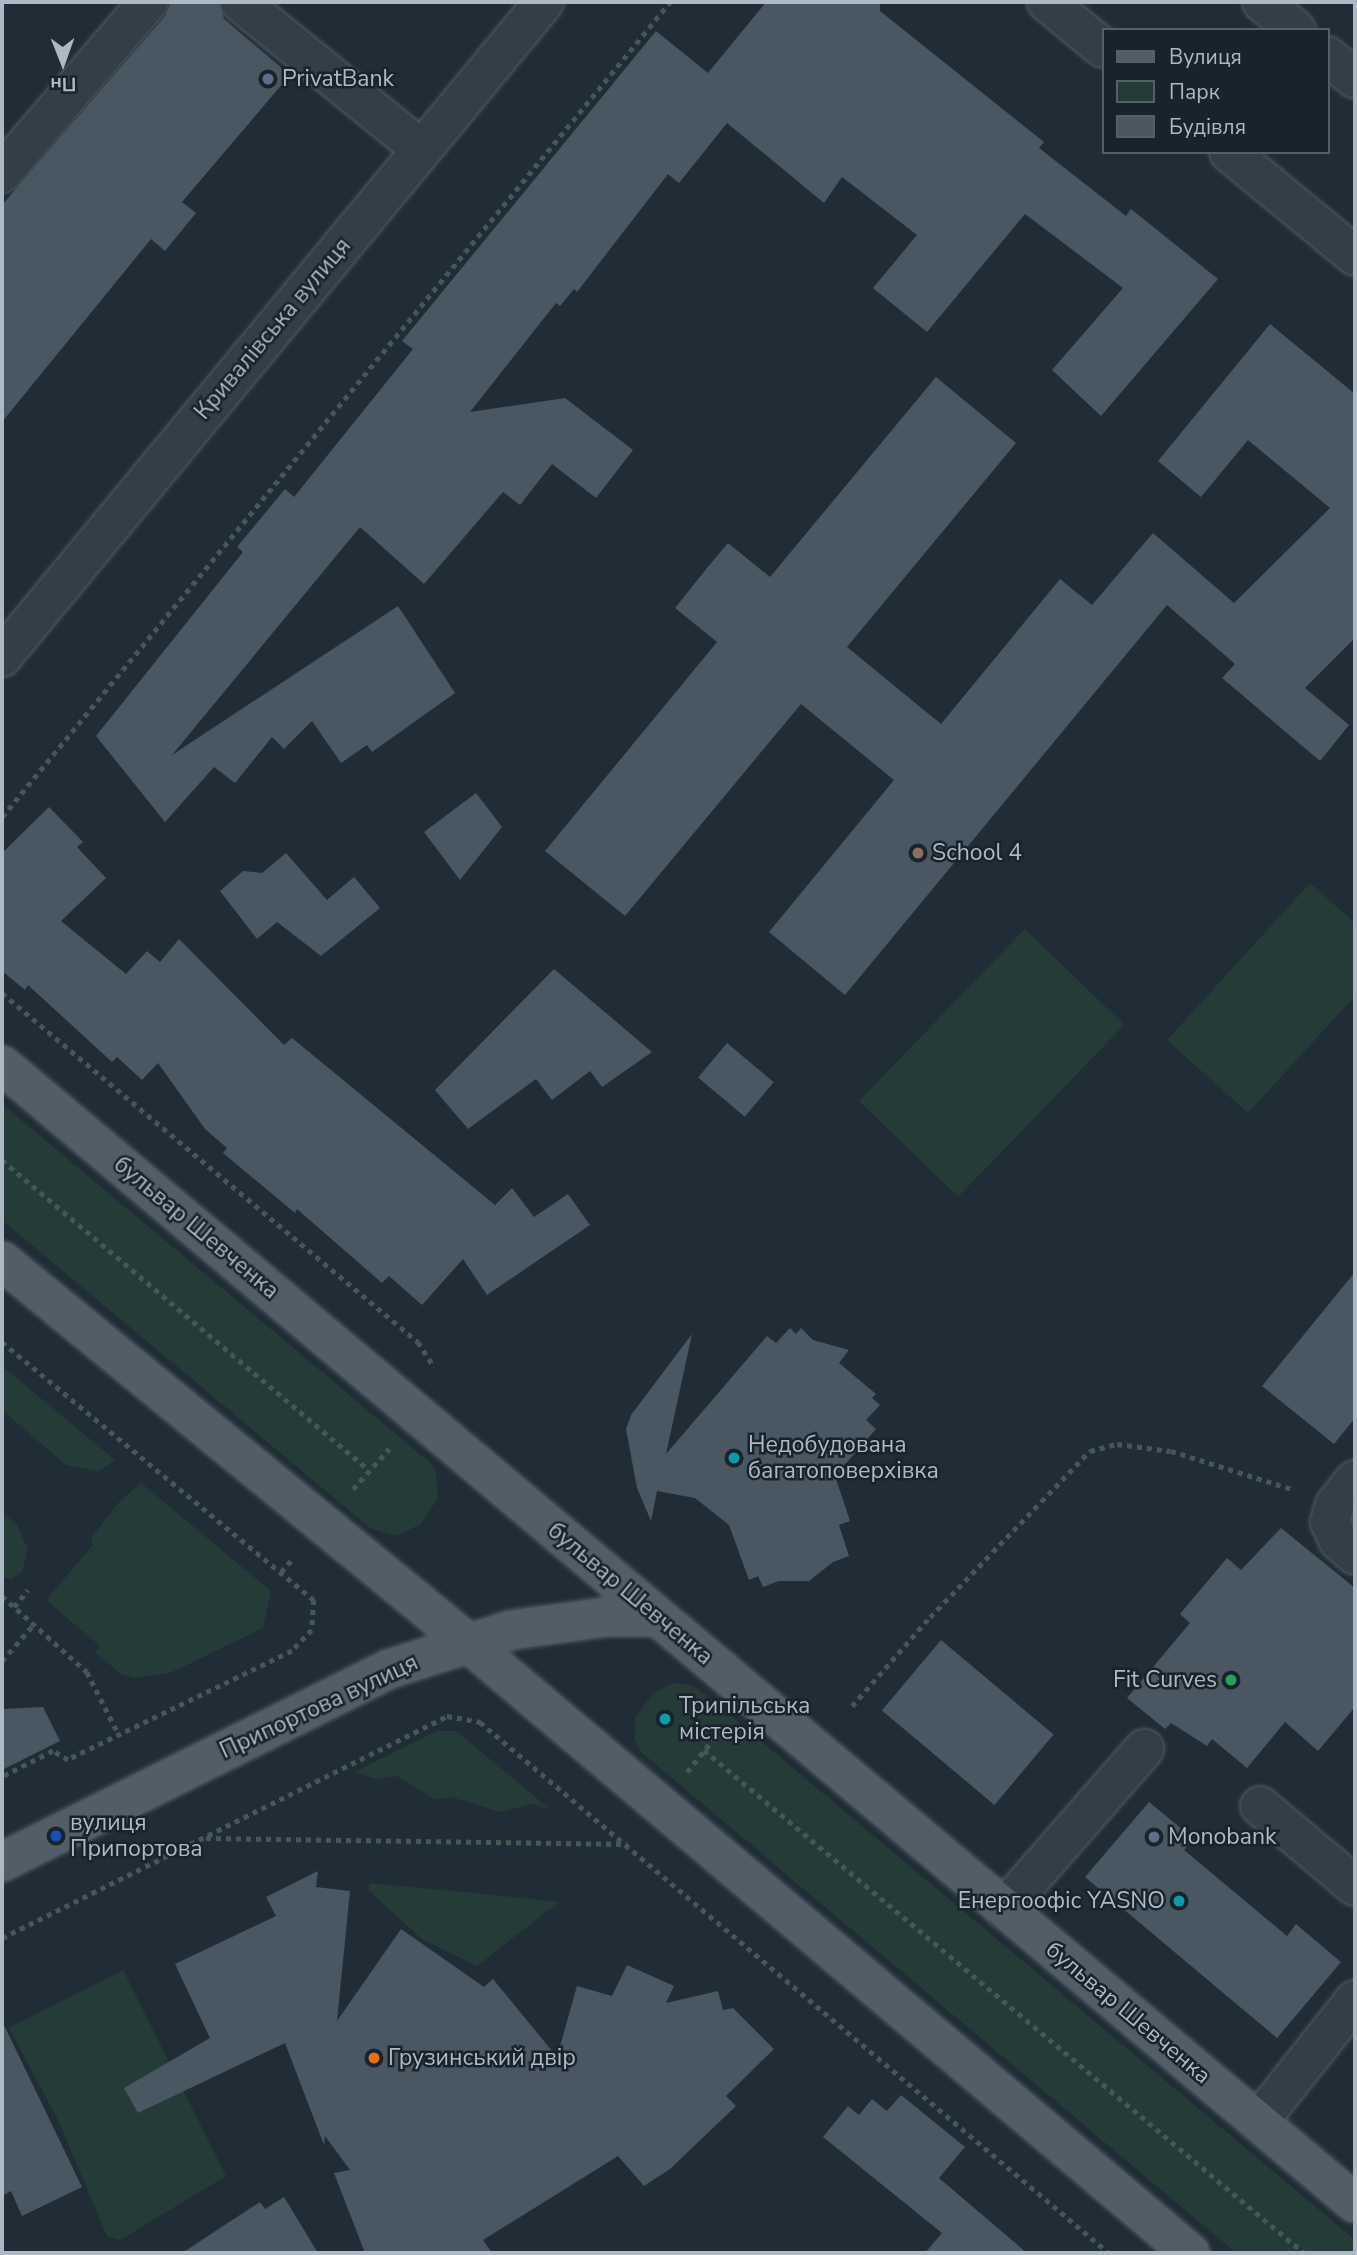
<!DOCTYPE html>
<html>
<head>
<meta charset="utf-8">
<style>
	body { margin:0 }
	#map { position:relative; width:1357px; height:2255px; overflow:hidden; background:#202d36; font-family:"Nunito Sans",sans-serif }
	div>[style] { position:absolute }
	.green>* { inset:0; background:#253b38; transform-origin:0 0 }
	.building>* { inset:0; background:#485762; transform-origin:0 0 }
	.path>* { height:4.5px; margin-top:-2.25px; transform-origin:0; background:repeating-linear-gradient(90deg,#435857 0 5px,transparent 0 10px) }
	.roads { filter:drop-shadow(0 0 2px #515c65) drop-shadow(0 0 2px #515c65) }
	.minor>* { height:38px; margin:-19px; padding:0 19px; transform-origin:19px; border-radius:19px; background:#333e47 }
	.major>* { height:38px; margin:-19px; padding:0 19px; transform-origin:19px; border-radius:19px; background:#515e67 }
	.dots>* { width:19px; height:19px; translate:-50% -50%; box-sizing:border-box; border:4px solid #19232b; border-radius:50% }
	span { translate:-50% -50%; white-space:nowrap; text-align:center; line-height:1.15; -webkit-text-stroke:5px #19232b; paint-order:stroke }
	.poi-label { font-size:23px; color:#adb9c4 }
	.left { translate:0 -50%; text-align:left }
	.right { translate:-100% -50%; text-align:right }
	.street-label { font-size:23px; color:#adb9c4 }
	.frame { position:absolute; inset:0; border:4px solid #adb9c4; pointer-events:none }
	.legend { position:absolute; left:1102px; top:28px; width:228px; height:126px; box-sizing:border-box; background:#19232b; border:2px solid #545f68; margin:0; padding:9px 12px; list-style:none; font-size:21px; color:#adb9c4 }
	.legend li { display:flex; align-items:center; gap:14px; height:35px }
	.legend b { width:35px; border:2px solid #545f68 }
	.north { position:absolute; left:28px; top:28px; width:70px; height:70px; -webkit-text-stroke:5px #19232b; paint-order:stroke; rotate:179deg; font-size:19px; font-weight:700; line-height:28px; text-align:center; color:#adb9c4 }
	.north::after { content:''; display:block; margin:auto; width:24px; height:32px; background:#adb9c4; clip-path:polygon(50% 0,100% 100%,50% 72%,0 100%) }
</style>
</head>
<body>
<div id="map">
	<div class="green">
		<i style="clip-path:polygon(1310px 883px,1355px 923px,1355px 996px,1248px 1113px,1167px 1040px)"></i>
		<i style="left:1025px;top:929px;width:138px;height:239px;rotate:44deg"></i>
		<i style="clip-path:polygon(2px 1104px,427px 1460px,436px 1471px,438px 1498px,421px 1524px,396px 1536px,370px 1528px,2px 1220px)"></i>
		<i style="clip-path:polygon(2px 1366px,115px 1460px,99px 1471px,66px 1465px,2px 1410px)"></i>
		<i style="clip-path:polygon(141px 1483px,271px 1591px,263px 1628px,170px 1673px,134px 1678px,121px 1674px,95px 1652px,100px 1646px,46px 1600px,93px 1545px,91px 1538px,120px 1501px)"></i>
		<i style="clip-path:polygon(2px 1512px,17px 1525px,28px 1549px,22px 1572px,12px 1579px,2px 1577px)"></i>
		<i style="clip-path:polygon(672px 1683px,692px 1685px,706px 1695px,1355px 2240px,1355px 2253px,1236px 2253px,641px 1752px,635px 1740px,635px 1718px,653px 1694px)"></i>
		<i style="clip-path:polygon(437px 1731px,456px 1731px,551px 1810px,532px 1804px,500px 1812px,451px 1797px,436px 1800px,397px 1776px,377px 1779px,354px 1772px)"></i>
		<i style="clip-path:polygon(369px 1883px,485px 1894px,559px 1902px,477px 1966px,422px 1939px,369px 1891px)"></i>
		<i style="clip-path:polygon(123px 1970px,226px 2176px,120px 2240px,107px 2236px,58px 2120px,9px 2028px)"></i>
	</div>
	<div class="building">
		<i style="clip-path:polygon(171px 2px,219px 2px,224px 19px,290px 75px,182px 202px,196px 213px,165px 251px,151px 239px,2px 422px,2px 205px,165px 16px)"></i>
		<i style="clip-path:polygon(766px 2px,880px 2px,880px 11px,1044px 142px,1039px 148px,1126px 216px,1131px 209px,1218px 279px,1101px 416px,1052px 370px,1123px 288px,1025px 214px,927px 332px,873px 288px,917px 235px,842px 177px,824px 203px,727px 123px,679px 183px,668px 174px,577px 292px,574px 289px,560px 306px,556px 303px,470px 412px,565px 398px,633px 450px,596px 498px,552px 464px,520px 505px,503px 492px,424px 584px,360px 527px,172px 755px,398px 606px,455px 693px,372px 752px,367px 745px,341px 763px,312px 721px,284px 749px,272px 737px,235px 783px,214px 767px,165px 822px,96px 736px,243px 552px,237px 547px,285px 489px,294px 497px,413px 349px,402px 341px,656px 31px,708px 73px)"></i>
		<i style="clip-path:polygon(1270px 324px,1355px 394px,1355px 638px,1305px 688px,1349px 725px,1320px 761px,1222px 678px,1235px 664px,1167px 605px,845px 995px,769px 932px,894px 780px,801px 704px,625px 916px,545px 851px,717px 642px,675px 608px,707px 568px,728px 543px,770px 577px,936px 377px,1016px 443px,847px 647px,941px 724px,1060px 579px,1092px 605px,1153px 533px,1234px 603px,1330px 508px,1248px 440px,1201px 497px,1158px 461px)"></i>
		<i style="clip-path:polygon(476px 793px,502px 827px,460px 880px,424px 832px)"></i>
		<i style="clip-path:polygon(49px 807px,83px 842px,77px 847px,106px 878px,61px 921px,126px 974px,147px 951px,160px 962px,179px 939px,284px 1045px,292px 1038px,495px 1205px,512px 1188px,534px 1217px,568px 1194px,590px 1225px,487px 1295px,463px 1259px,422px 1305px,389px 1276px,382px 1283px,297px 1209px,295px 1213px,223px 1153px,227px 1148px,205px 1129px,158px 1063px,142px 1080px,117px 1057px,112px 1062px,28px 985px,25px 990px,2px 971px,2px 853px)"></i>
		<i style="clip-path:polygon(286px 853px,327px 900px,354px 877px,380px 908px,321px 956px,277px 922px,257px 939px,220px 891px,243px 871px,262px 873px)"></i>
		<i style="clip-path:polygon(554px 969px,652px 1052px,602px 1087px,590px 1071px,552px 1100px,536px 1079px,468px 1129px,435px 1090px)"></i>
		<i style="left:727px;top:1043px;width:61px;height:45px;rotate:40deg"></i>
		<i style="clip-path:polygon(1355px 1272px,1355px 1418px,1334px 1444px,1262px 1386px)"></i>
		<i style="clip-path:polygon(790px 1328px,796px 1334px,801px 1328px,813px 1340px,849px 1350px,839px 1363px,876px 1394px,872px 1398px,880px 1405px,866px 1420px,876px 1429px,835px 1476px,850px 1521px,839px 1525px,849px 1556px,833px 1562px,809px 1581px,779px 1581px,763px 1587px,758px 1576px,749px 1580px,729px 1525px,695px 1498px,657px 1491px,651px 1521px,637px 1488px,626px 1429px,631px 1415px,692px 1334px,666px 1454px,767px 1336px,776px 1343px)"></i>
		<i style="clip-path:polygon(1281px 1528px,1355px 1588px,1355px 1707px,1318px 1751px,1285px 1722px,1247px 1768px,1212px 1739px,1207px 1746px,1171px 1723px,1165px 1729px,1127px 1698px,1190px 1623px,1180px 1614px,1227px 1558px,1241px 1570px)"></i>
		<i style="left:941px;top:1640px;width:147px;height:92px;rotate:40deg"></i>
		<i style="clip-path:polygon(43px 1707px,60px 1741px,2px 1770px,2px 1709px)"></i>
		<i style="clip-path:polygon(1149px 1802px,1194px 1839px,1184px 1850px,1287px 1936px,1296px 1924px,1341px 1962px,1277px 2038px,1085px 1877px)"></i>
		<i style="clip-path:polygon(318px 1871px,316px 1887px,350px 1891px,337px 2021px,401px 1929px,484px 1987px,493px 1979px,557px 2057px,577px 1986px,612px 1996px,627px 1965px,674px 1986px,666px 2003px,718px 1991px,723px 2010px,733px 2008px,774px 2049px,726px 2096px,736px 2106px,670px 2169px,644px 2186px,618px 2156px,483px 2240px,492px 2253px,365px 2253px,334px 2173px,350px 2170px,325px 2136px,324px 2145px,285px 2043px,138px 2113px,124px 2088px,210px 2038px,175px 1964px,276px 1916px,266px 1897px)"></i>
		<i style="clip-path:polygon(2px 2021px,82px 2187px,22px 2216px,11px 2191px,2px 2196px)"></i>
		<i style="clip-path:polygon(901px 2095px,965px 2147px,939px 2178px,1027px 2253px,925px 2253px,942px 2233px,823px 2137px,848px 2106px,859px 2115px,872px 2099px,887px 2111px)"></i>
		<i style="clip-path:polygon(284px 2197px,318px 2253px,182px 2253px,260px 2202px,265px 2209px)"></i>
	</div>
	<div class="path">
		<i style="left:2px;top:817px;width:1054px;rotate:-50.66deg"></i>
		<i style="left:2px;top:993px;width:543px;rotate:39.99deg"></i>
		<i style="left:418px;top:1342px;width:30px;rotate:57deg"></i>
		<i style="left:2px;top:1160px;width:480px;rotate:40.2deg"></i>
		<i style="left:2px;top:1342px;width:405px;rotate:39.6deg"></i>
		<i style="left:314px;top:1600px;width:30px;rotate:94deg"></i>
		<i style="left:312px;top:1630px;width:29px;rotate:134deg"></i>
		<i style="left:292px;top:1651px;width:249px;rotate:154.1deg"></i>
		<i style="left:68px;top:1760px;width:17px;rotate:-149deg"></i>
		<i style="left:53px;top:1751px;width:57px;rotate:153deg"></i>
		<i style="left:353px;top:1489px;width:54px;rotate:-48deg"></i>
		<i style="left:281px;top:1572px;width:20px;rotate:-49deg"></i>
		<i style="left:2px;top:1596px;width:114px;rotate:41.8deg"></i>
		<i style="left:87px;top:1672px;width:71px;rotate:63.1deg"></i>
		<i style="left:14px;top:1607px;width:22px;rotate:-51deg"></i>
		<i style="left:2px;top:1661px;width:49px;rotate:-49.1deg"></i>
		<i style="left:852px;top:1706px;width:118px;rotate:-48.8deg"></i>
		<i style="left:930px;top:1617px;width:231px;rotate:-46.1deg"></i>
		<i style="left:1090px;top:1451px;width:28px;rotate:-15deg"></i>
		<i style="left:1117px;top:1444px;width:54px;rotate:7.4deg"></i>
		<i style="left:1171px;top:1451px;width:130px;rotate:17.5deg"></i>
		<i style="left:704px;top:1750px;width:783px;rotate:39.97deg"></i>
		<i style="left:687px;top:1772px;width:58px;rotate:-51.3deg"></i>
		<i style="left:206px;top:1838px;width:421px;rotate:0.8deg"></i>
		<i style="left:2px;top:1938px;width:497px;rotate:-26.5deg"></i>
		<i style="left:447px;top:1716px;width:34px;rotate:10deg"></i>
		<i style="left:480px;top:1722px;width:823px;rotate:40.17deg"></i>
	</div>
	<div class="roads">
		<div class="minor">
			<i style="left:240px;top:2px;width:233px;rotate:39.1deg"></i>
			<i style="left:1047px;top:2px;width:72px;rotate:39.4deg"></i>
			<i style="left:1262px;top:2px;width:44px;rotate:39.5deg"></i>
			<i style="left:1327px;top:56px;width:36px;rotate:39deg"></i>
			<i style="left:1229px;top:152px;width:163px;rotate:39.5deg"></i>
			<i style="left:2px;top:173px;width:225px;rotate:-49.5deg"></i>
			<i style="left:2px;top:657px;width:850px;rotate:-50.39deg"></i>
			<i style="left:1355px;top:1480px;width:32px;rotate:129deg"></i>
			<i style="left:1335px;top:1505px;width:18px;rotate:106deg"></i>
			<i style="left:1330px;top:1522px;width:21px;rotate:65deg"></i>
			<i style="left:1339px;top:1541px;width:21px;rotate:41deg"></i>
			<i style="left:1260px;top:1806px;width:124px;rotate:40.1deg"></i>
			<i style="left:1004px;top:1909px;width:213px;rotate:-48.8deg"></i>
			<i style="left:1258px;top:2122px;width:156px;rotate:-51.5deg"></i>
		</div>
		<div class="major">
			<i style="left:2px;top:1065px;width:1768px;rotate:40.07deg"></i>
			<i style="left:2px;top:1261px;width:601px;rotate:39.33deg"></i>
			<i style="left:467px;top:1642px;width:947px;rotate:40.2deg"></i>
			<i style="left:2px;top:1862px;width:432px;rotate:-26.5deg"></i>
			<i style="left:389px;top:1669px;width:128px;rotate:-17.7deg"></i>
			<i style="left:511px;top:1630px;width:96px;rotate:-7.8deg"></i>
			<i style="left:606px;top:1617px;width:50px"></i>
		</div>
	</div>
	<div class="dots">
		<i style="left:268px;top:79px;background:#5c6f8a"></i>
		<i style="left:918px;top:853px;background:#8d6e63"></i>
		<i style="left:734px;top:1458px;background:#0f9aa8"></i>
		<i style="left:1231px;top:1680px;background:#2e9e5b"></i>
		<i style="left:665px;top:1719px;background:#0f9aa8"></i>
		<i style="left:56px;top:1836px;background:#1a4fb4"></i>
		<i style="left:1154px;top:1837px;background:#5c6f8a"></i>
		<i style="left:1179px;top:1901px;background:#0f9aa8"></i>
		<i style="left:374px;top:2058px;background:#e8710a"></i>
	</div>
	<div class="poi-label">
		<span class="left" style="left:282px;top:79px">PrivatBank</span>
		<span class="left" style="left:932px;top:853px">School 4</span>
		<span class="left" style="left:748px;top:1458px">Недобудована<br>багатоповерхівка</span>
		<span class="right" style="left:1217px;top:1680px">Fit Curves</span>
		<span class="left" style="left:679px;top:1719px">Трипільська<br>містерія</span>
		<span class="left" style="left:70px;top:1836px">вулиця<br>Припортова</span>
		<span class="left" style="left:1168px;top:1837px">Monobank</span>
		<span class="right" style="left:1165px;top:1901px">Енергоофіс YASNO</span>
		<span class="left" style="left:388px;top:2058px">Грузинський двір</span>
	</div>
	<div class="street-label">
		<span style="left:273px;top:329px;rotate:-50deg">Кривалівська вулиця</span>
		<span style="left:196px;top:1228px;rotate:40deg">бульвар Шевченка</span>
		<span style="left:630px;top:1594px;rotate:40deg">бульвар Шевченка</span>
		<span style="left:319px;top:1707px;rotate:-25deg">Припортова вулиця</span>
		<span style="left:1128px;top:2013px;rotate:40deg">бульвар Шевченка</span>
	</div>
	<div class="frame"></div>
	<ul class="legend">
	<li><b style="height:9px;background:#515e67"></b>Вулиця</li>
	<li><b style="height:19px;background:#253b38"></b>Парк</li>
	<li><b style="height:19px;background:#485762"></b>Будівля</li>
	</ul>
	<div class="north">Пн</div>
</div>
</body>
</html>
